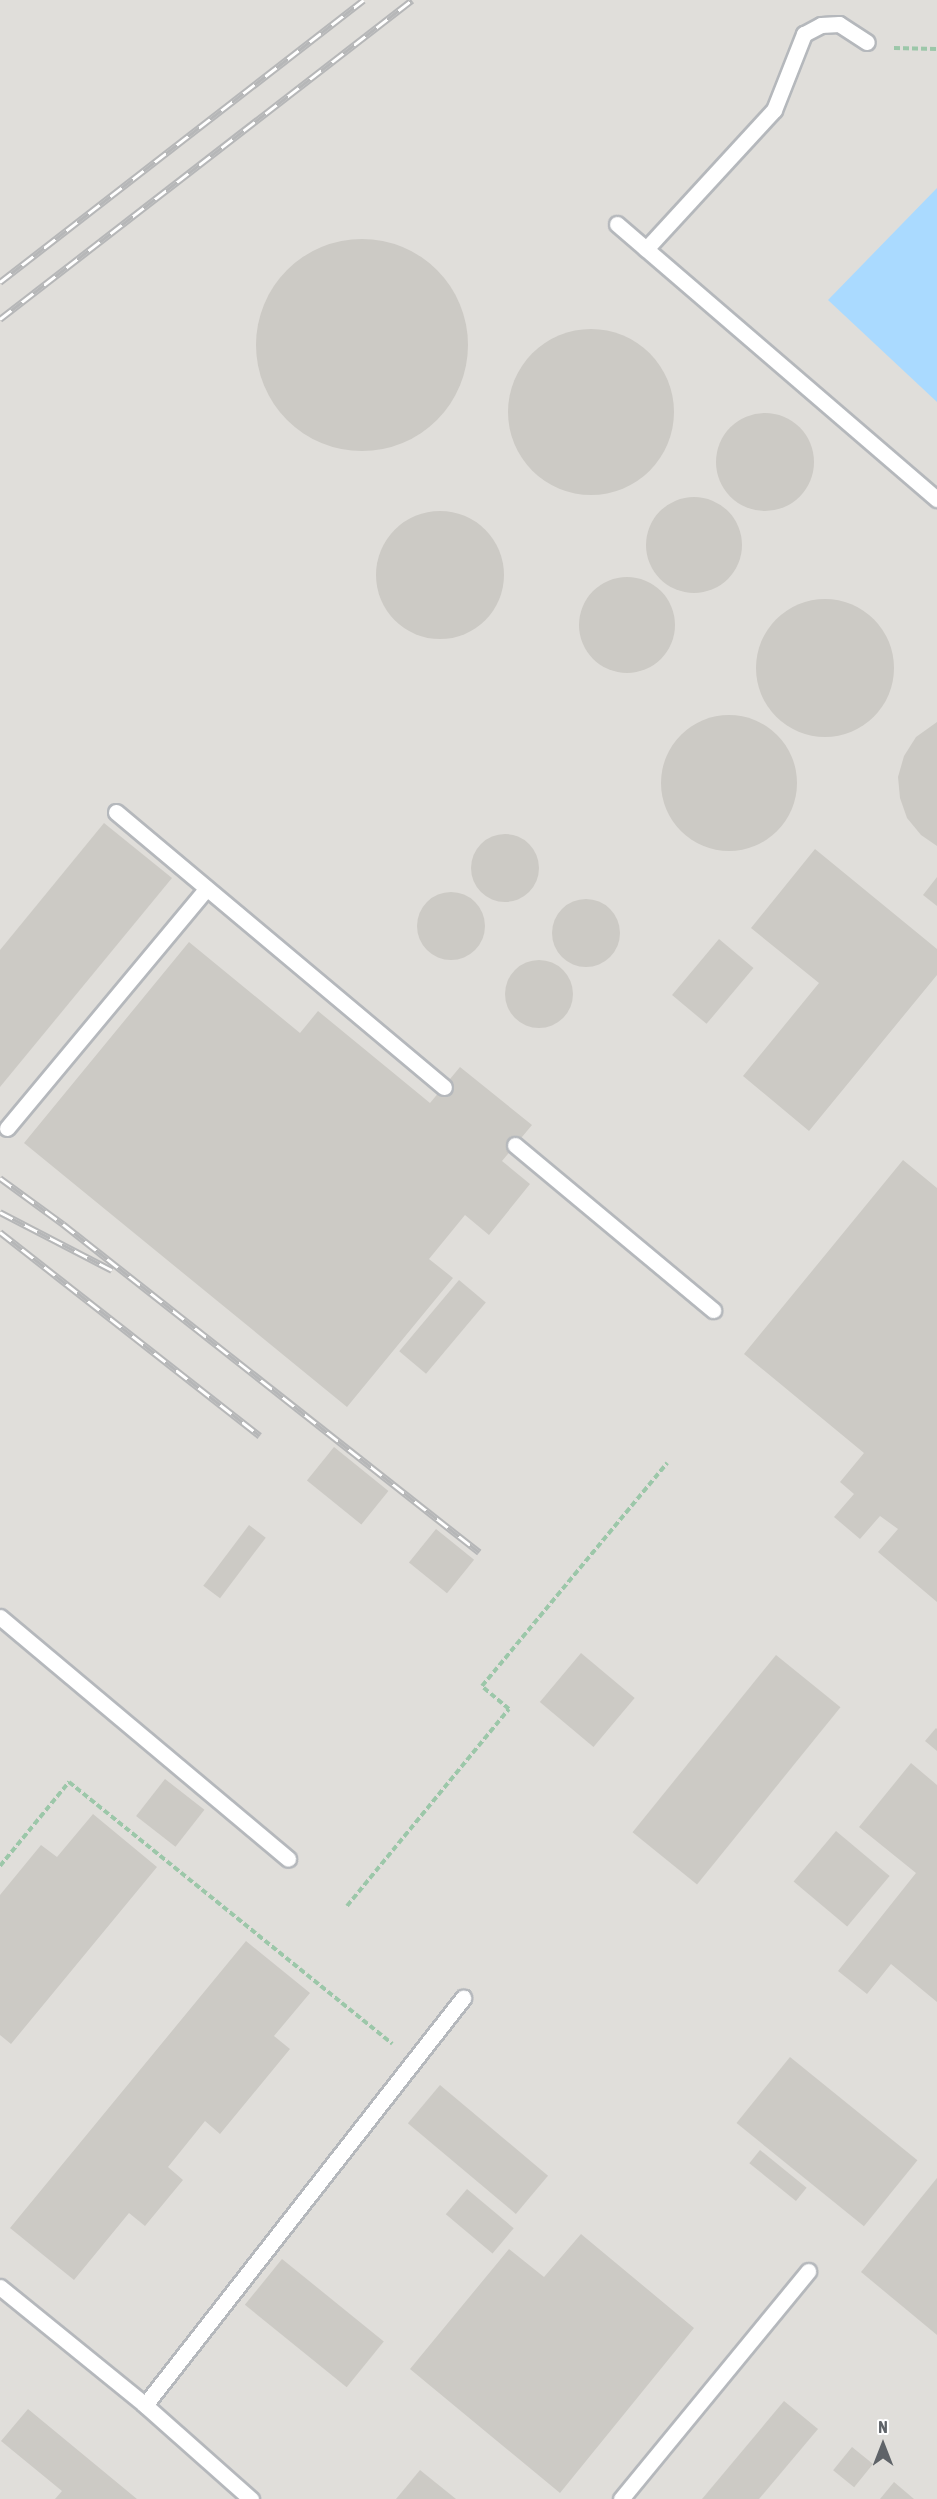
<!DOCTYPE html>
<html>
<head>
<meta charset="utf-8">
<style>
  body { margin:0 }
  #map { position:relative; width:937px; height:2499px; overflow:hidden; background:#f1efe8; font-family:"Asap Condensed",sans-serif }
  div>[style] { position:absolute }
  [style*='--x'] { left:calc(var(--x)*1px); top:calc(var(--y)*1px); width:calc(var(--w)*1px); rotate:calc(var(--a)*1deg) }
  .industrial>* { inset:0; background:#e0deda; transform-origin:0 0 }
  .water>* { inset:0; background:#aadaff }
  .building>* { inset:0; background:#cccac5; transform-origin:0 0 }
  .round { border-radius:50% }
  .path>* { height:4px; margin-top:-2px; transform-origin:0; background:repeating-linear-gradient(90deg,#9cc7a9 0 6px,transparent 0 9px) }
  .roads { filter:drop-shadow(2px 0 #b5b8bc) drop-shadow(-2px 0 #b5b8bc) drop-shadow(0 2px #b5b8bc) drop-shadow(0 -2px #b5b8bc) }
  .service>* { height:15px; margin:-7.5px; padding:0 7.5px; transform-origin:7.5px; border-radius:7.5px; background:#fff }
  .rail>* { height:7px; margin-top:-3.5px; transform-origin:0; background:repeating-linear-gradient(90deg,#fff 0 14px,#b6b7b8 0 28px); box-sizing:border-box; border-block:2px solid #b6b7b8 }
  span { translate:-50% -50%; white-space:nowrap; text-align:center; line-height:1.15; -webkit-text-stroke:6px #fff; paint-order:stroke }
  .north { position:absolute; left:853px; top:2415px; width:60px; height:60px; -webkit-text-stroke:4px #fff; paint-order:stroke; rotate:0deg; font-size:16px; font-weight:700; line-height:24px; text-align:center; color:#5f6368 }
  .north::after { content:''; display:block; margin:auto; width:21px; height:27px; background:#5f6368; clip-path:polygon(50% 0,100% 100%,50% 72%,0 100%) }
</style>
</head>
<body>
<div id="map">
  <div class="industrial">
    <i style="left:0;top:0;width:937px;height:2499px"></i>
  </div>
  <div class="water">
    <i style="clip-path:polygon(937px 188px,937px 402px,828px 300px)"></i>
  </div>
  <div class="building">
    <i class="round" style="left:256px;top:239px;width:212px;height:212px"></i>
    <i class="round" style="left:508px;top:329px;width:166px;height:166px"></i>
    <i class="round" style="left:716px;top:413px;width:98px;height:98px"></i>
    <i class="round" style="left:646px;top:497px;width:96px;height:96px"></i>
    <i class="round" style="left:376px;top:511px;width:128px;height:128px"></i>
    <i class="round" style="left:579px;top:577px;width:96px;height:96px"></i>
    <i class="round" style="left:756px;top:599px;width:138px;height:138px"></i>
    <i class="round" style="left:661px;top:715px;width:136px;height:136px"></i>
    <i style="clip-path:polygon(937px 722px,937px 846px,921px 835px,907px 818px,900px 798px,898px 777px,904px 756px,916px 737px)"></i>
    <i style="clip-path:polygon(104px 823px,172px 878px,0 1087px,0 950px)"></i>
    <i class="round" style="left:471px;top:834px;width:68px;height:68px"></i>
    <i style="clip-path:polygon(815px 849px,937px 949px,937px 975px,809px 1131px,743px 1076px,819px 983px,751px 928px)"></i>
    <i style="clip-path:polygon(937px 877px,937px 906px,923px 895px)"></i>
    <i class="round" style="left:417px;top:892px;width:68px;height:68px"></i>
    <i class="round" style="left:552px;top:899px;width:68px;height:68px"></i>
    <i style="left:719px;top:939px;width:45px;height:73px;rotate:40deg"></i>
    <i style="clip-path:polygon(189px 942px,300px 1033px,318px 1011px,430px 1103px,460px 1067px,532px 1125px,502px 1161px,530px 1184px,489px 1235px,465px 1215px,429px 1259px,453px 1278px,347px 1407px,24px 1143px)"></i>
    <i class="round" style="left:505px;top:960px;width:68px;height:68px"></i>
    <i style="clip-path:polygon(903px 1160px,937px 1188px,937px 1602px,878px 1552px,898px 1529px,880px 1516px,860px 1539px,834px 1517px,854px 1494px,840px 1482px,864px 1453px,744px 1354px)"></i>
    <i style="left:459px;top:1280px;width:35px;height:93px;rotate:40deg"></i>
    <i style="left:334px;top:1447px;width:70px;height:43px;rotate:39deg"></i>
    <i style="left:249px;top:1525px;width:21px;height:76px;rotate:37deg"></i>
    <i style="left:436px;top:1529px;width:49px;height:43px;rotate:39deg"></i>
    <i style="left:581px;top:1653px;width:70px;height:64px;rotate:40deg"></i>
    <i style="left:776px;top:1655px;width:83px;height:228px;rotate:39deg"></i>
    <i style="clip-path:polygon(936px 1728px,937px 1729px,937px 1751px,925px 1741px)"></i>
    <i style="clip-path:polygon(911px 1763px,937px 1785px,937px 2002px,891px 1964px,867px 1994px,838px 1971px,916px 1873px,859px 1827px)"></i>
    <i style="left:165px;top:1779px;width:50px;height:47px;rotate:38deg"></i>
    <i style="clip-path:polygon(93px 1814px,157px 1867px,11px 2044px,0 2035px,0 1895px,41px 1845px,57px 1857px)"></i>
    <i style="left:836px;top:1831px;width:70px;height:66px;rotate:40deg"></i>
    <i style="clip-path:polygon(246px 1941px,310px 1993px,274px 2036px,290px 2049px,220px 2134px,205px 2121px,168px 2167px,183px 2180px,145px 2226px,129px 2213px,74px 2280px,10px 2228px)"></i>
    <i style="left:790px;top:2057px;width:164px;height:85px;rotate:39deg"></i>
    <i style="left:440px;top:2085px;width:141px;height:50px;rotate:40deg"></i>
    <i style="left:760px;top:2150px;width:60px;height:17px;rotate:39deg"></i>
    <i style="clip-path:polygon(937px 2178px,937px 2335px,861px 2272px)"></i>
    <i style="left:467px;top:2189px;width:61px;height:33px;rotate:40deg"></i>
    <i style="clip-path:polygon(581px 2234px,694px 2328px,560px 2493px,410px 2369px,509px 2249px,544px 2277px)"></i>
    <i style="left:282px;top:2259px;width:131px;height:59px;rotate:39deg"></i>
    <i style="clip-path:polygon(784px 2401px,818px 2429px,759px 2499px,702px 2499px)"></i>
    <i style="clip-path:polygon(28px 2409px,137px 2499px,55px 2499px,62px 2491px,1px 2441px)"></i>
    <i style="left:852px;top:2447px;width:27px;height:30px;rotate:39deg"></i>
    <i style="clip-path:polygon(420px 2470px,456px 2499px,396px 2499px)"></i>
    <i style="clip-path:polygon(894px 2482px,914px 2499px,880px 2499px)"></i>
  </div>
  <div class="path">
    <i style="--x:894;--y:48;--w:43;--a:1.3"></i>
    <i style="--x:0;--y:1866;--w:109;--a:-50.6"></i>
    <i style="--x:69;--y:1782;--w:416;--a:39"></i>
    <i style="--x:347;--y:1906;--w:255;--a:-50.6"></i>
    <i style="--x:509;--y:1709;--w:35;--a:-140"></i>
    <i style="--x:482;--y:1686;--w:290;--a:-50.3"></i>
  </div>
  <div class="roads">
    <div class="service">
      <i style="--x:617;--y:224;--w:422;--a:40.7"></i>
      <i style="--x:646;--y:249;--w:189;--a:-47.4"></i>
      <i style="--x:774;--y:110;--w:82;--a:-68.5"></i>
      <i style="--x:804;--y:34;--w:19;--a:-28"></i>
      <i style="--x:821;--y:25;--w:18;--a:-3"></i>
      <i style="--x:839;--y:24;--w:33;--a:33"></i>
      <i style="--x:116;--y:812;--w:428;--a:40"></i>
      <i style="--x:7;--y:1128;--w:311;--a:-50.2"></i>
      <i style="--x:515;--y:1145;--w:258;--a:39.8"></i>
      <i style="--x:0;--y:1617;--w:376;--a:40"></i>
      <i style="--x:0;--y:2287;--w:187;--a:39.1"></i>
      <i style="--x:145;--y:2405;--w:142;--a:41.6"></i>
      <i style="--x:145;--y:2405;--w:517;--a:-52"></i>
      <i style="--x:621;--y:2499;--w:295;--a:-50.6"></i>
    </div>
  </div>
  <div class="rail">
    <i style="--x:0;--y:282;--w:460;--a:-37.8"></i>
    <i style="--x:0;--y:319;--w:521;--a:-37.75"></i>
    <i style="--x:0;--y:1178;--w:78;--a:36.1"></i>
    <i style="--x:63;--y:1224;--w:530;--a:38.25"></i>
    <i style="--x:0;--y:1212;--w:126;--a:27.4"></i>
    <i style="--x:0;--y:1232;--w:330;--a:38.1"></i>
  </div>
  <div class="north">N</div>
</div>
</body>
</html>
